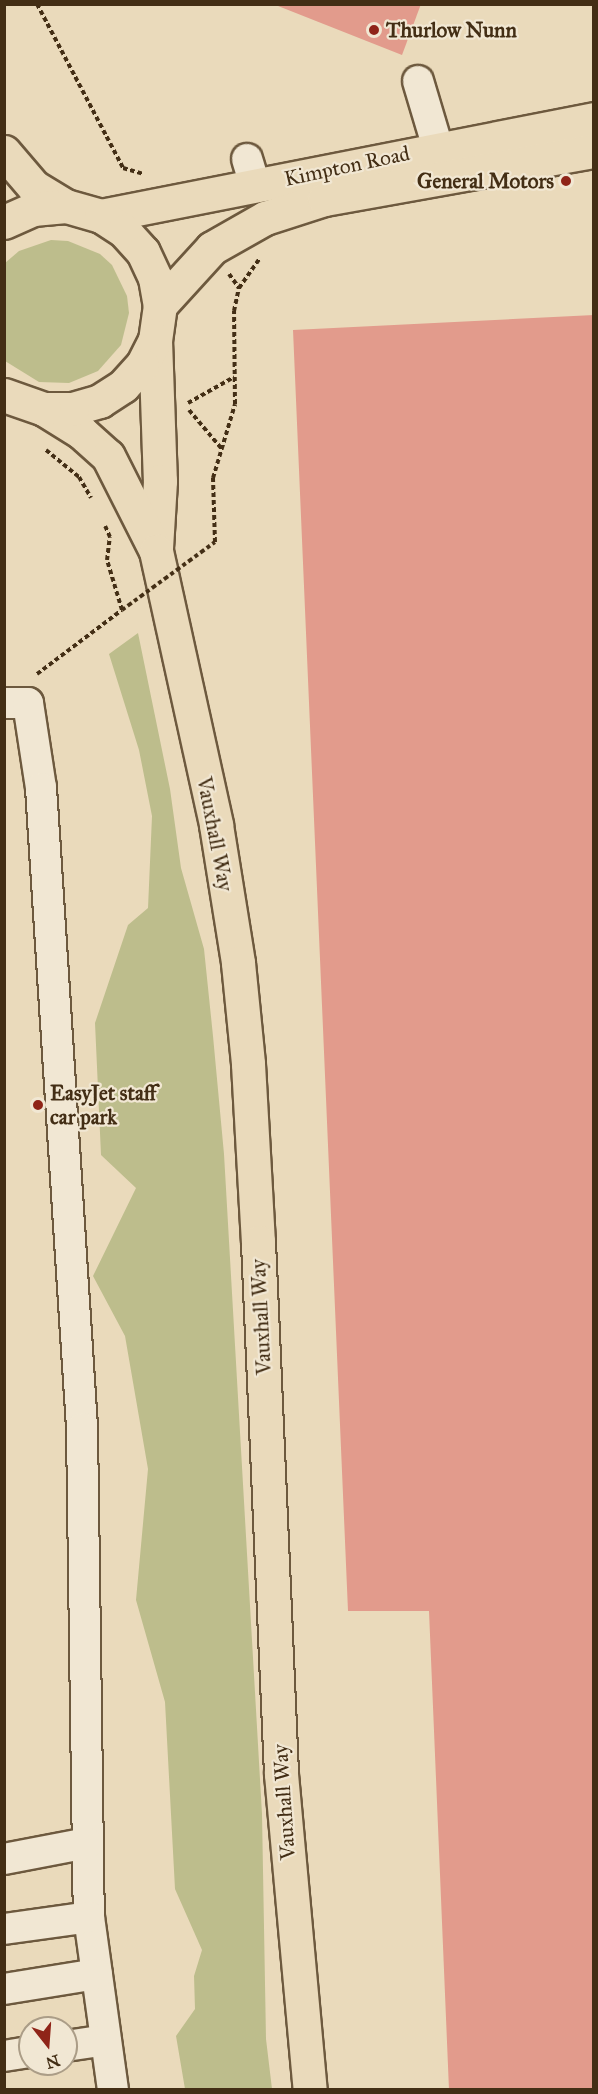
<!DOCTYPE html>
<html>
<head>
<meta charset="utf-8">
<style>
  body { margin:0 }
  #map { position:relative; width:598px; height:2094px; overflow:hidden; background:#eadabb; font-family:"IM FELL Great Primer",serif }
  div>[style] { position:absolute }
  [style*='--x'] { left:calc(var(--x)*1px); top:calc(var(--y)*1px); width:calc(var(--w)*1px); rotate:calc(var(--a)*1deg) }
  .green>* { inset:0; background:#bdbd8c }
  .building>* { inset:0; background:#e29b8c }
  .path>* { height:4px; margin-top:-2px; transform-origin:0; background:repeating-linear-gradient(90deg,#432e15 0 4.5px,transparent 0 7.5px) }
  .roads { filter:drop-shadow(2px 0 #6d593e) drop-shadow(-2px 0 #6d593e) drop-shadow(0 2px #6d593e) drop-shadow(0 -2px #6d593e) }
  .minor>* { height:30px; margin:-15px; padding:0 15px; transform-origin:15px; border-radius:15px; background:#f1e7d3 }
  .major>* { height:33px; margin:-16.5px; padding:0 16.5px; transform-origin:16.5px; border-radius:16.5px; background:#eadabb }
  .highway>* { height:33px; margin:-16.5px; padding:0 16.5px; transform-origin:16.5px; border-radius:16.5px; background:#eadabb }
  .path-bridge>* { height:4px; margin-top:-2px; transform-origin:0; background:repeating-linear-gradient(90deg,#432e15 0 4.5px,transparent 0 7.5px) }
  .dots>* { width:16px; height:16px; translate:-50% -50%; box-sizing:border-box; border:3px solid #f1e7d3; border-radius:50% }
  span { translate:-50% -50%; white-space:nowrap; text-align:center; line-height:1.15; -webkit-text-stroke:4.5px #f1e7d3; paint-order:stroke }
  .poi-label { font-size:21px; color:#432e15; font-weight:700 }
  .left { translate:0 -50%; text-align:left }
  .right { translate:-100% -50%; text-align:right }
  .street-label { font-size:21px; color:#432e15 }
  .frame { position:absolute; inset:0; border:6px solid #432e15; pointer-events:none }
  .north { position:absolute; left:18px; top:2016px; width:60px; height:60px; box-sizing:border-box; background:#f1e7d3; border:2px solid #ab9d87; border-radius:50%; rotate:163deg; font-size:16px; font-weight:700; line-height:24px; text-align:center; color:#432e15 }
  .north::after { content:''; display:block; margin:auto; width:21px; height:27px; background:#8f2418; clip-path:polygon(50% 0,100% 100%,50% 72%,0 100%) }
</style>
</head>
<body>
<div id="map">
  <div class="green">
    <i style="clip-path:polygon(51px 240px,68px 241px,100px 254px,112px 265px,127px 296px,129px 313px,121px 345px,98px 371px,69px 383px,39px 382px,5px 361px,5px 263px,19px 251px)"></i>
    <i style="clip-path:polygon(138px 633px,170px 789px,181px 868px,204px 949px,213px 1036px,224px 1154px,262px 1814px,266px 2039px,272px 2089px,185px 2089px,176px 2036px,195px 2009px,194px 1976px,202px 1950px,175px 1889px,165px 1702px,136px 1600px,148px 1469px,125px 1336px,93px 1276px,136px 1188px,101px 1155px,95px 1023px,128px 925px,148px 908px,152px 816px,139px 750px,109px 654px)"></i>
  </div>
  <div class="building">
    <i style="clip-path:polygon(273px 4px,421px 4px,402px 55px)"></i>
    <i style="clip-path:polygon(594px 315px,594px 2090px,449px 2090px,429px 1611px,348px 1611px,293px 330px)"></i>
  </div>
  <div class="path">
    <i style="--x:37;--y:4;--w:185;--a:62.3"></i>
    <i style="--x:123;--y:168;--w:22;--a:16"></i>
    <i style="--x:229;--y:274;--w:17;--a:54"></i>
    <i style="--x:188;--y:403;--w:53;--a:-29.5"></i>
    <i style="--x:189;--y:410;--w:51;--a:49.8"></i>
    <i style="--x:46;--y:450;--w:43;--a:39.3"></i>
    <i style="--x:79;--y:477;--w:24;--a:60"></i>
    <i style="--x:215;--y:542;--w:64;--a:-91.8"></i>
    <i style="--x:213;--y:478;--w:77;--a:-73.4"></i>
    <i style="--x:235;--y:404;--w:93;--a:-90.6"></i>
    <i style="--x:234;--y:311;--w:24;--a:-78"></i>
    <i style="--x:239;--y:288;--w:35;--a:-55"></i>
    <i style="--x:37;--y:674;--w:106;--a:-37"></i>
    <i style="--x:122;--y:610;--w:52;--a:-106.7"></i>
    <i style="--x:107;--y:560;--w:23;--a:-83"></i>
    <i style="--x:110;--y:537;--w:12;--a:-114"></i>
  </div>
  <div class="roads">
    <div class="minor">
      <i style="--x:418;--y:81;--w:70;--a:73.4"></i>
      <i style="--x:247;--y:159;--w:28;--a:73"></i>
      <i style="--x:4;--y:703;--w:24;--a:0"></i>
      <i style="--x:28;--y:703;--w:86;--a:81.3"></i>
      <i style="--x:41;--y:788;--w:641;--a:86.33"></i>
      <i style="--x:82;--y:1428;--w:489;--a:89.2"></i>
      <i style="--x:89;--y:1917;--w:175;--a:82.1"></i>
      <i style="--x:4;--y:1859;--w:85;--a:-10.9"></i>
      <i style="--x:4;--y:1929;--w:86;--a:-8"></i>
      <i style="--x:4;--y:1989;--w:94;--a:-9.2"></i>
      <i style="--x:66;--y:2046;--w:40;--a:-8.5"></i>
      <i style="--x:4;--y:2056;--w:26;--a:-9"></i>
    </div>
    <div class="major">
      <i style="--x:155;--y:340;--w:141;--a:88"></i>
      <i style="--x:160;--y:481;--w:67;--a:93.4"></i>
      <i style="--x:44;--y:409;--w:44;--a:31.9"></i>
      <i style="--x:81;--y:432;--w:36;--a:42"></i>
      <i style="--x:108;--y:456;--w:106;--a:63.2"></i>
      <i style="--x:156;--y:551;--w:280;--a:77.6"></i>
      <i style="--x:216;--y:825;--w:140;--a:80.9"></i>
      <i style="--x:238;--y:963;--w:101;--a:84.3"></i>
      <i style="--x:248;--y:1064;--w:178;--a:86.8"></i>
      <i style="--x:258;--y:1242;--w:532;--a:87.52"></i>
      <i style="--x:281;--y:1774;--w:317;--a:84.8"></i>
    </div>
    <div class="highway">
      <i style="--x:4;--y:152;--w:46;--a:49.4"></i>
      <i style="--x:34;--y:187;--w:37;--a:31"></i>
      <i style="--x:101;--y:216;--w:502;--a:-11.13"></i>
      <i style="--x:4;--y:222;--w:32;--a:-24"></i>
      <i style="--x:33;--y:209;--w:33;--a:-5"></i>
      <i style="--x:66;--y:206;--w:36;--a:16"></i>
      <i style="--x:101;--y:216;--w:27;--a:33"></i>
      <i style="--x:124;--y:231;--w:28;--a:48"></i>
      <i style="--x:143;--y:252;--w:29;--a:65"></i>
      <i style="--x:155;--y:278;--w:27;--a:80"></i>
      <i style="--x:160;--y:305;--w:35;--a:98"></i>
      <i style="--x:155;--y:340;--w:28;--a:117"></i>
      <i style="--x:142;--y:365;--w:28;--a:132"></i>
      <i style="--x:123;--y:386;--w:27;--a:147"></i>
      <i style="--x:100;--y:401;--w:29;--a:164"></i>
      <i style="--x:72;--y:409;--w:28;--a:180"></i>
      <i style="--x:44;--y:409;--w:42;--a:-160.7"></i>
      <i style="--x:160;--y:305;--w:77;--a:-47.6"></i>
      <i style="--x:212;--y:248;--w:61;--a:-29.5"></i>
      <i style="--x:265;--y:218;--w:62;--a:-17.9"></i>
      <i style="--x:324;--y:199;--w:274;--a:-10.1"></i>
    </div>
  </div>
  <div class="path-bridge">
    <i style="--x:122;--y:610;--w:115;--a:-36.2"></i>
  </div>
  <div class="dots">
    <i style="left:374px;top:30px;background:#8f2418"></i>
    <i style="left:566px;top:181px;background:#8f2418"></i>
    <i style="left:38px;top:1105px;background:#8f2418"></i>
  </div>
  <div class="poi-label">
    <span class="left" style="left:386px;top:30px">Thurlow Nunn</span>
    <span class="right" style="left:554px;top:181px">General Motors</span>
    <span class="left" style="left:50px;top:1105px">EasyJet staff<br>car park</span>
  </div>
  <div class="street-label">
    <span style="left:347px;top:166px;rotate:-12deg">Kimpton Road</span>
    <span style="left:215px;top:834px;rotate:79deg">Vauxhall Way</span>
    <span style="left:261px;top:1317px;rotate:-93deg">Vauxhall Way</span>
    <span style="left:284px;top:1802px;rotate:-94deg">Vauxhall Way</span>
  </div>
  <div class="frame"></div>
  <div class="north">N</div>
</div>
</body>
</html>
